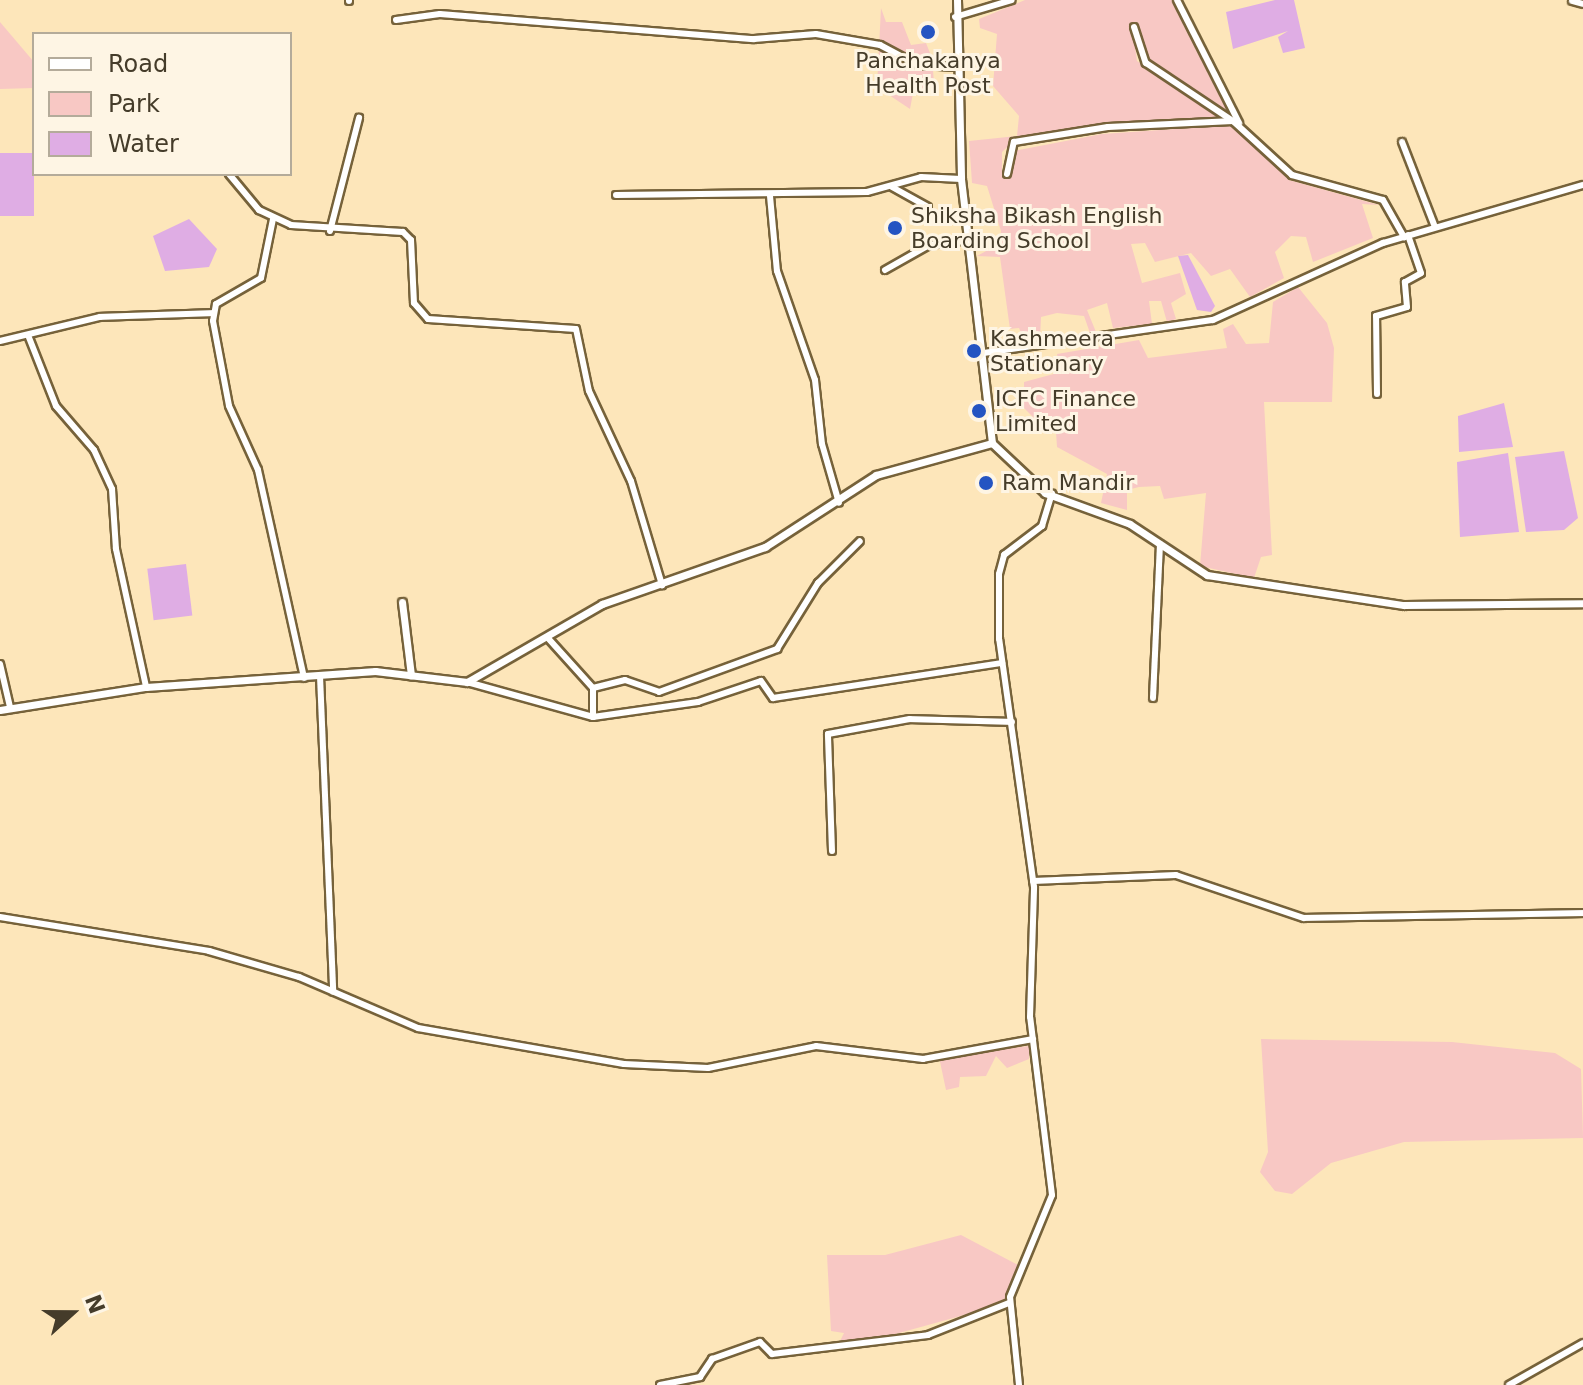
<!DOCTYPE html>
<html>
<head>
<meta charset="utf-8">
<style>
  body { margin:0 }
  #map { position:relative; width:1583px; height:1385px; overflow:hidden; background:#fde6ba; font-family:"DejaVu Sans",sans-serif }
  div>[style] { position:absolute }
  [style*='--x'] { left:calc(var(--x)*1px); top:calc(var(--y)*1px); width:calc(var(--w)*1px); rotate:calc(var(--a)*1deg) }
  .green>* { inset:0; background:#f8c8c4 }
  .water>* { inset:0; background:#dfade4; transform-origin:0 0 }
  .roads { filter:drop-shadow(2px 0 #76623a) drop-shadow(-2px 0 #76623a) drop-shadow(0 2px #76623a) drop-shadow(0 -2px #76623a) }
  .minor>* { height:6px; margin:-3px; padding:0 3px; transform-origin:3px; border-radius:3px; background:#fff }
  .tertiary>* { height:7px; margin:-3.5px; padding:0 3.5px; transform-origin:3.5px; border-radius:3.5px; background:#fff }
  .dots>* { width:22px; height:22px; translate:-50% -50%; box-sizing:border-box; border:4px solid #fef5e4; border-radius:50% }
  span { translate:-50% -50%; white-space:nowrap; text-align:center; line-height:1.15; -webkit-text-stroke:6px #fef5e4; paint-order:stroke }
  .poi-label { font-size:22px; color:#453c2a }
  .left { translate:0 -50%; text-align:left }
  .legend { position:absolute; left:32px; top:32px; width:260px; height:144px; box-sizing:border-box; background:#fef5e4; border:2px solid #b4ab9a; margin:0; padding:10px 14px; list-style:none; font-size:24px; color:#453c2a }
  .legend li { display:flex; align-items:center; gap:16px; height:40px }
  .legend b { width:40px; border:2px solid #b4ab9a }
  .north { position:absolute; left:32px; top:1273px; width:80px; height:80px; -webkit-text-stroke:6px #fef5e4; paint-order:stroke; rotate:69deg; font-size:22px; font-weight:700; line-height:32px; text-align:center; color:#453c2a }
  .north::after { content:''; display:block; margin:auto; width:28px; height:36px; background:#453c2a; clip-path:polygon(50% 0,100% 100%,50% 72%,0 100%) }
</style>
</head>
<body>
<div id="map">
  <div class="green">
    <i style="clip-path:polygon(1025px 0,1174px 0,1235px 118px,1147px 59px,1132px 23px,1137px 61px,1227px 119px,1108px 124px,1016px 139px,1002px 152px,1002px 176px,1010px 178px,1014px 151px,1102px 134px,1233px 125px,1289px 180px,1379px 205px,1362px 204px,1373px 238px,1313px 262px,1306px 237px,1291px 236px,1275px 252px,1284px 278px,1250px 297px,1230px 269px,1211px 276px,1191px 253px,1155px 262px,1145px 243px,1131px 244px,1142px 283px,1180px 273px,1186px 294px,1171px 303px,1176px 319px,1167px 322px,1161px 301px,1149px 301px,1152px 324px,1113px 328px,1107px 303px,1087px 310px,1096px 332px,1090px 333px,1084px 316px,1057px 313px,1041px 317px,1040px 340px,1027px 346px,1019px 328px,1010px 329px,1000px 257px,977px 256px,999px 244px,1001px 231px,987px 186px,972px 183px,969px 141px,1017px 136px,1019px 116px,993px 86px,997px 34px,980px 28px,979px 19px)"></i>
    <i style="clip-path:polygon(881px 8px,886px 22px,902px 22px,911px 45px,926px 43px,932px 58px,934px 83px,913px 93px,910px 109px,877px 87px)"></i>
    <i style="clip-path:polygon(0 22px,34px 62px,34px 88px,0 89px)"></i>
    <i style="clip-path:polygon(1298px 287px,1327px 323px,1334px 348px,1332px 402px,1264px 402px,1272px 555px,1261px 557px,1254px 578px,1200px 566px,1206px 493px,1164px 499px,1160px 486px,1139px 487px,1127px 490px,1127px 510px,1101px 503px,1107px 474px,1057px 447px,1055px 417px,1034px 418px,1024px 408px,1024px 382px,1061px 372px,1057px 354px,1139px 340px,1148px 358px,1227px 348px,1223px 329px,1233px 324px,1246px 344px,1269px 343px,1273px 302px)"></i>
    <i style="clip-path:polygon(1261px 1039px,1452px 1042px,1555px 1053px,1581px 1069px,1583px 1138px,1404px 1142px,1331px 1163px,1292px 1194px,1275px 1191px,1260px 1172px,1268px 1152px)"></i>
    <i style="clip-path:polygon(1029px 1046px,1029px 1059px,1007px 1068px,996px 1056px,986px 1076px,960px 1077px,959px 1087px,946px 1090px,939px 1057px)"></i>
    <i style="clip-path:polygon(961px 1235px,1018px 1265px,1004px 1304px,881px 1338px,840px 1341px,844px 1333px,831px 1331px,827px 1255px,885px 1255px)"></i>
  </div>
  <div class="water">
    <i style="clip-path:polygon(1275px 0,1294px 0,1305px 48px,1283px 53px,1278px 37px,1288px 31px,1233px 49px,1226px 12px)"></i>
    <i style="left:0;top:153px;width:34px;height:63px"></i>
    <i style="clip-path:polygon(189px 219px,217px 249px,209px 267px,165px 271px,153px 236px)"></i>
    <i style="clip-path:polygon(1188px 255px,1215px 306px,1211px 312px,1197px 310px,1178px 256px)"></i>
    <i style="clip-path:polygon(1504px 403px,1513px 447px,1459px 452px,1458px 416px)"></i>
    <i style="clip-path:polygon(1564px 451px,1578px 518px,1564px 530px,1526px 532px,1515px 457px)"></i>
    <i style="clip-path:polygon(1508px 453px,1519px 532px,1460px 537px,1457px 462px)"></i>
    <i style="left:186px;top:564px;width:52px;height:39px;rotate:83deg"></i>
  </div>
  <div class="roads">
    <div class="minor">
      <i style="--x:1177;--y:0;--w:138;--a:63.2"></i>
      <i style="--x:349;--y:1;--w:1;--a:-90"></i>
      <i style="--x:1572;--y:1;--w:11;--a:15"></i>
      <i style="--x:955;--y:17;--w:59;--a:-16.6"></i>
      <i style="--x:396;--y:20;--w:44;--a:-7.8"></i>
      <i style="--x:440;--y:14;--w:315;--a:4.6"></i>
      <i style="--x:754;--y:39;--w:62;--a:-4.6"></i>
      <i style="--x:816;--y:34;--w:65;--a:9.8"></i>
      <i style="--x:880;--y:45;--w:43;--a:27.8"></i>
      <i style="--x:918;--y:65;--w:40;--a:2.9"></i>
      <i style="--x:1134;--y:27;--w:38;--a:72"></i>
      <i style="--x:1146;--y:63;--w:105;--a:33.7"></i>
      <i style="--x:1402;--y:142;--w:91;--a:68.8"></i>
      <i style="--x:229;--y:174;--w:47;--a:50.2"></i>
      <i style="--x:259;--y:210;--w:35;--a:25"></i>
      <i style="--x:291;--y:225;--w:112;--a:3.6"></i>
      <i style="--x:403;--y:232;--w:11;--a:45"></i>
      <i style="--x:411;--y:240;--w:63;--a:87.3"></i>
      <i style="--x:414;--y:303;--w:21;--a:49"></i>
      <i style="--x:428;--y:319;--w:148;--a:3.9"></i>
      <i style="--x:576;--y:329;--w:63;--a:78.2"></i>
      <i style="--x:589;--y:391;--w:99;--a:65"></i>
      <i style="--x:631;--y:481;--w:109;--a:73.4"></i>
      <i style="--x:1007;--y:174;--w:33;--a:-78"></i>
      <i style="--x:1014;--y:142;--w:95;--a:-9.1"></i>
      <i style="--x:1108;--y:127;--w:125;--a:-2.7"></i>
      <i style="--x:1233;--y:121;--w:80;--a:42.5"></i>
      <i style="--x:1292;--y:175;--w:94;--a:15.4"></i>
      <i style="--x:1383;--y:200;--w:43;--a:60.4"></i>
      <i style="--x:892;--y:187;--w:41;--a:29.1"></i>
      <i style="--x:616;--y:195;--w:251;--a:-0.7"></i>
      <i style="--x:867;--y:192;--w:56;--a:-15.5"></i>
      <i style="--x:921;--y:177;--w:40;--a:2.9"></i>
      <i style="--x:770;--y:196;--w:75;--a:84.7"></i>
      <i style="--x:777;--y:271;--w:115;--a:70.8"></i>
      <i style="--x:815;--y:380;--w:64;--a:83.8"></i>
      <i style="--x:822;--y:444;--w:61;--a:73.9"></i>
      <i style="--x:273;--y:219;--w:60;--a:101.5"></i>
      <i style="--x:261;--y:278;--w:52;--a:150"></i>
      <i style="--x:216;--y:304;--w:17;--a:100"></i>
      <i style="--x:213;--y:321;--w:86;--a:79.3"></i>
      <i style="--x:229;--y:406;--w:70;--a:65.6"></i>
      <i style="--x:258;--y:470;--w:213;--a:77.5"></i>
      <i style="--x:330;--y:231;--w:117;--a:-75.6"></i>
      <i style="--x:885;--y:270;--w:51;--a:-29.6"></i>
      <i style="--x:929;--y:245;--w:38;--a:-7"></i>
      <i style="--x:28;--y:335;--w:76;--a:68.5"></i>
      <i style="--x:56;--y:406;--w:58;--a:49.2"></i>
      <i style="--x:94;--y:450;--w:43;--a:65.2"></i>
      <i style="--x:112;--y:489;--w:60;--a:86.2"></i>
      <i style="--x:116;--y:549;--w:141;--a:77.7"></i>
      <i style="--x:0;--y:341;--w:103;--a:-13.5"></i>
      <i style="--x:100;--y:317;--w:113;--a:-2"></i>
      <i style="--x:983;--y:353;--w:232;--a:-8.2"></i>
      <i style="--x:1213;--y:320;--w:187;--a:-24.4"></i>
      <i style="--x:1383;--y:243;--w:208;--a:-16.2"></i>
      <i style="--x:1377;--y:394;--w:78;--a:-90.7"></i>
      <i style="--x:1376;--y:316;--w:32;--a:-16"></i>
      <i style="--x:1407;--y:307;--w:25;--a:-95"></i>
      <i style="--x:1405;--y:282;--w:18;--a:-29"></i>
      <i style="--x:1421;--y:273;--w:40;--a:-108.9"></i>
      <i style="--x:547;--y:637;--w:69;--a:48"></i>
      <i style="--x:593;--y:688;--w:29;--a:90"></i>
      <i style="--x:0;--y:664;--w:44;--a:76.9"></i>
      <i style="--x:320;--y:676;--w:316;--a:87.6"></i>
      <i style="--x:467;--y:682;--w:131;--a:15.5"></i>
      <i style="--x:593;--y:717;--w:106;--a:-8.1"></i>
      <i style="--x:698;--y:702;--w:66;--a:-18.4"></i>
      <i style="--x:761;--y:681;--w:21;--a:55"></i>
      <i style="--x:773;--y:698;--w:232;--a:-8.7"></i>
      <i style="--x:593;--y:688;--w:33;--a:-14"></i>
      <i style="--x:625;--y:680;--w:36;--a:19"></i>
      <i style="--x:659;--y:692;--w:126;--a:-20"></i>
      <i style="--x:777;--y:649;--w:78;--a:-58.2"></i>
      <i style="--x:818;--y:583;--w:59;--a:-45"></i>
      <i style="--x:1153;--y:698;--w:154;--a:-87.4"></i>
      <i style="--x:832;--y:851;--w:117;--a:-92"></i>
      <i style="--x:828;--y:734;--w:83;--a:-10.4"></i>
      <i style="--x:910;--y:719;--w:102;--a:1.7"></i>
      <i style="--x:1033;--y:881;--w:143;--a:-2.4"></i>
      <i style="--x:1176;--y:875;--w:135;--a:18.6"></i>
      <i style="--x:1304;--y:918;--w:279;--a:-1"></i>
      <i style="--x:0;--y:917;--w:212;--a:9.2"></i>
      <i style="--x:209;--y:951;--w:94;--a:16.1"></i>
      <i style="--x:299;--y:977;--w:129;--a:23.2"></i>
      <i style="--x:418;--y:1028;--w:209;--a:9.9"></i>
      <i style="--x:624;--y:1064;--w:84;--a:2.7"></i>
      <i style="--x:708;--y:1068;--w:110;--a:-11.5"></i>
      <i style="--x:816;--y:1046;--w:108;--a:6.9"></i>
      <i style="--x:923;--y:1059;--w:112;--a:-10.3"></i>
      <i style="--x:660;--y:1385;--w:41;--a:-11.3"></i>
      <i style="--x:700;--y:1377;--w:22;--a:-56"></i>
      <i style="--x:712;--y:1359;--w:51;--a:-19.5"></i>
      <i style="--x:760;--y:1342;--w:17;--a:45"></i>
      <i style="--x:772;--y:1354;--w:157;--a:-6.9"></i>
      <i style="--x:928;--y:1335;--w:87;--a:-21.6"></i>
      <i style="--x:1019;--y:1385;--w:88;--a:-95.8"></i>
      <i style="--x:1010;--y:1297;--w:110;--a:-67.6"></i>
      <i style="--x:1052;--y:1195;--w:179;--a:-97"></i>
      <i style="--x:1030;--y:1017;--w:130;--a:-88.2"></i>
      <i style="--x:1034;--y:887;--w:250;--a:-98"></i>
      <i style="--x:999;--y:639;--w:65;--a:-90"></i>
      <i style="--x:999;--y:574;--w:20;--a:-75"></i>
      <i style="--x:1004;--y:555;--w:48;--a:-37.3"></i>
      <i style="--x:1042;--y:526;--w:34;--a:-73"></i>
      <i style="--x:1509;--y:1385;--w:85;--a:-29.6"></i>
    </div>
    <div class="tertiary">
      <i style="--x:957;--y:0;--w:179;--a:88.7"></i>
      <i style="--x:961;--y:179;--w:266;--a:83.3"></i>
      <i style="--x:992;--y:443;--w:73;--a:43.3"></i>
      <i style="--x:1045;--y:493;--w:90;--a:20"></i>
      <i style="--x:1130;--y:524;--w:92;--a:33.5"></i>
      <i style="--x:1207;--y:575;--w:199;--a:8.7"></i>
      <i style="--x:1404;--y:605;--w:179;--a:-0.6"></i>
      <i style="--x:402;--y:602;--w:74;--a:83"></i>
      <i style="--x:0;--y:710;--w:148;--a:-9"></i>
      <i style="--x:146;--y:687;--w:230;--a:-4"></i>
      <i style="--x:375;--y:671;--w:93;--a:6.8"></i>
      <i style="--x:467;--y:682;--w:156;--a:-30"></i>
      <i style="--x:602;--y:604;--w:173;--a:-19.3"></i>
      <i style="--x:765;--y:547;--w:132;--a:-33"></i>
      <i style="--x:876;--y:475;--w:120;--a:-15.4"></i>
    </div>
  </div>
  <div class="dots">
    <i style="left:928px;top:32px;background:#2454c2"></i>
    <i style="left:895px;top:228px;background:#2454c2"></i>
    <i style="left:974px;top:351px;background:#2454c2"></i>
    <i style="left:979px;top:411px;background:#2454c2"></i>
    <i style="left:986px;top:483px;background:#2454c2"></i>
  </div>
  <div class="poi-label">
    <span style="left:928px;top:73px">Panchakanya<br>Health Post</span>
    <span class="left" style="left:911px;top:228px">Shiksha Bikash English<br>Boarding School</span>
    <span class="left" style="left:990px;top:351px">Kashmeera<br>Stationary</span>
    <span class="left" style="left:995px;top:411px">ICFC Finance<br>Limited</span>
    <span class="left" style="left:1002px;top:483px">Ram Mandir</span>
  </div>
  <ul class="legend">
  <li><b style="height:10px;background:#fff"></b>Road</li>
  <li><b style="height:22px;background:#f8c8c4"></b>Park</li>
  <li><b style="height:22px;background:#dfade4"></b>Water</li>
  </ul>
  <div class="north">N</div>
</div>
</body>
</html>
